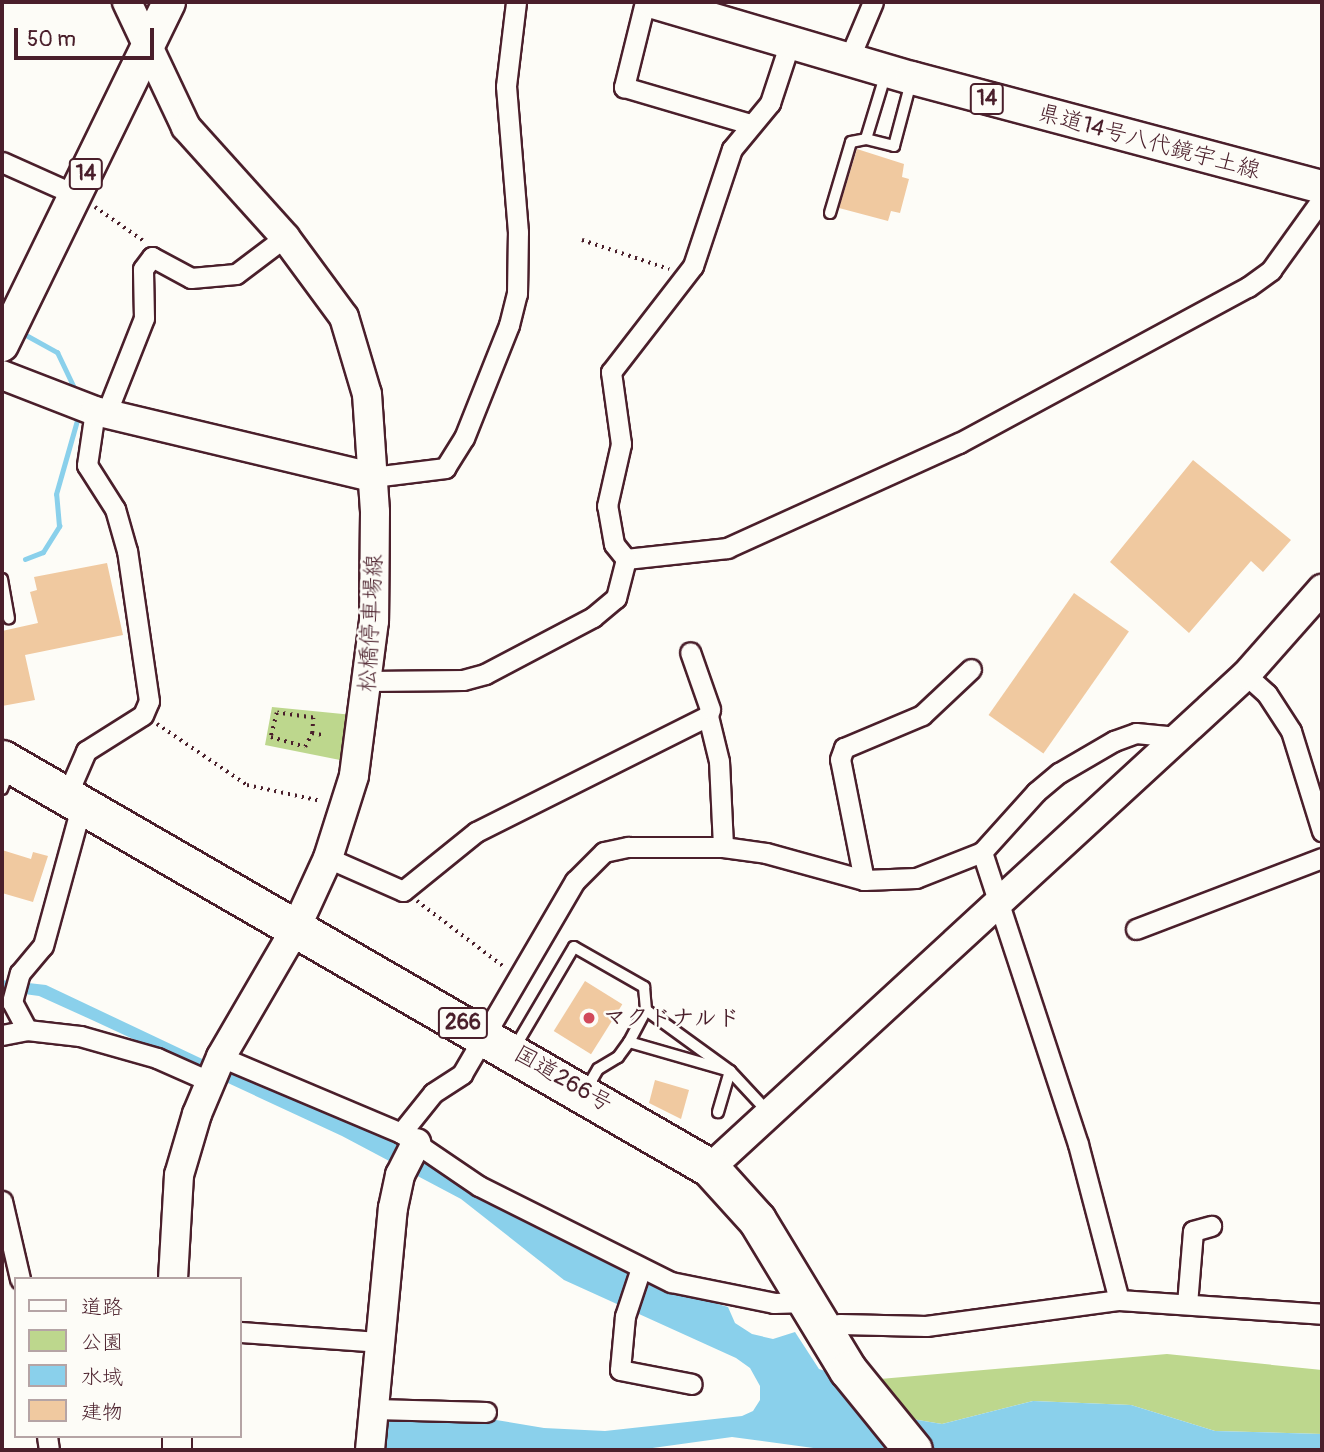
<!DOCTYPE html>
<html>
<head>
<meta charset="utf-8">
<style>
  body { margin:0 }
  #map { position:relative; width:1324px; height:1452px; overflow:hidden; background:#fdfcf7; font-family:Pangolin,"Klee One",sans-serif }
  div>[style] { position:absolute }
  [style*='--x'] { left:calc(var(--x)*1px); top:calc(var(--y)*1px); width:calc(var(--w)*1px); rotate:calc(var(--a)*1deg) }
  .green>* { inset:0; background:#bdd78d }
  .water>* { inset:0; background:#8ad0eb }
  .stream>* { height:5px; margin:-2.5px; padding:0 2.5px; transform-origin:2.5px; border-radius:2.5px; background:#8ad0eb }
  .building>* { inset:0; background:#f0c9a0; transform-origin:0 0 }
  .path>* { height:3.5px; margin-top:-1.75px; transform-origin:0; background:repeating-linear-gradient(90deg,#4a1f2b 0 2px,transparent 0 7px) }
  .roads { filter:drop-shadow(2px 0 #4a1f2b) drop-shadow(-2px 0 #4a1f2b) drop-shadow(0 2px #4a1f2b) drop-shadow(0 -2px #4a1f2b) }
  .lane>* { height:10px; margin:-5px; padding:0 5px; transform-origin:5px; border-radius:5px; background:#fdfcf7 }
  .street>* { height:19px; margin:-9.5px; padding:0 9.5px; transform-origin:9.5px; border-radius:9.5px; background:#fdfcf7 }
  .secondary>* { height:28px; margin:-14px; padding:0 14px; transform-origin:14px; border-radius:14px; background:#fdfcf7 }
  .primary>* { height:32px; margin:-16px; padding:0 16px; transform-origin:16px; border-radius:16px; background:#fdfcf7 }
  .highway>* { height:37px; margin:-18.5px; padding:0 18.5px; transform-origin:18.5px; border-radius:18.5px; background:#fdfcf7 }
  .dots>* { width:19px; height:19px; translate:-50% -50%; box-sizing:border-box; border:4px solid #fdfcf7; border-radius:50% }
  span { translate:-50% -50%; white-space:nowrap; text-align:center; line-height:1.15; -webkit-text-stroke:5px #fdfcf7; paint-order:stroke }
  .shield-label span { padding:2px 5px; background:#fdfcf7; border:2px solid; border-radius:5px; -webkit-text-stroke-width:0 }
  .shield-label { font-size:21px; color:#4a1f2b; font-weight:700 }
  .street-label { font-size:23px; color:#4a1f2b }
  .poi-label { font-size:23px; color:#4a1f2b; font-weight:700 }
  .left { translate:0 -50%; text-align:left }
  .frame { position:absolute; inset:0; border:4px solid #4a1f2b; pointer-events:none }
  .legend { position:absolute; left:14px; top:1277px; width:228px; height:161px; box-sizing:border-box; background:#fdfcf7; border:2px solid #b5a4a5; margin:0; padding:9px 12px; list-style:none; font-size:21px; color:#4a1f2b }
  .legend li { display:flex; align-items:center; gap:14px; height:35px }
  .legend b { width:35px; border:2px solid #b5a4a5 }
  .scale { position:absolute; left:14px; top:28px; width:140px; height:32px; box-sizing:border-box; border:4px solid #4a1f2b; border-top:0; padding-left:9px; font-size:21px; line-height:24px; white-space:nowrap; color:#4a1f2b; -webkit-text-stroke:5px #fdfcf7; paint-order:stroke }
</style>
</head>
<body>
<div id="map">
  <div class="green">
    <i style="clip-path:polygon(272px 707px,353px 715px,345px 761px,265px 745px)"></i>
    <i style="clip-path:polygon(1167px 1354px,1322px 1370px,1322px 1434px,1215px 1431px,1131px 1405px,1033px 1401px,942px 1424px,888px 1415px,857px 1381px)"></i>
  </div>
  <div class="water">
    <i style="clip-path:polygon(2px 980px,46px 985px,234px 1074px,405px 1145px,515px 1217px,674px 1291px,728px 1307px,735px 1323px,752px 1334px,773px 1339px,795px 1332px,819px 1369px,857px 1381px,888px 1415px,942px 1424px,1033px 1401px,1131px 1405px,1215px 1431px,1322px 1434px,1322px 1450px,828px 1450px,732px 1437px,638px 1450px,379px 1450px,385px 1424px,395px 1416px,472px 1416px,544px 1428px,605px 1431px,742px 1416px,753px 1411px,760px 1400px,760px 1386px,750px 1368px,736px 1358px,564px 1280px,461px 1199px,342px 1136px,92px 1020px,39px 996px,2px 991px)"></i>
  </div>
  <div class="stream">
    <i style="--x:24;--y:334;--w:38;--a:29"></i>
    <i style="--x:57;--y:352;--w:49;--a:64.5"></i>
    <i style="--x:25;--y:559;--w:19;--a:-21"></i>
    <i style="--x:43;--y:552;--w:31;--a:-58"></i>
    <i style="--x:59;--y:526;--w:32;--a:-95"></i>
    <i style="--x:56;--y:494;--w:84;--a:-74.1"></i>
  </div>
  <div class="building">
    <i style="clip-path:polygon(857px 149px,904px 164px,902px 177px,909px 179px,900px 213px,891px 211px,888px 221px,839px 208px)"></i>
    <i style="clip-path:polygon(1193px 460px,1291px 540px,1263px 572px,1251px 561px,1189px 633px,1110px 562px)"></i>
    <i style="clip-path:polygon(107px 563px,123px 635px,25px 655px,35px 700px,2px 706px,2px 631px,38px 623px,30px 592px,37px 590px,34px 577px)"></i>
    <i style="left:1074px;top:593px;width:67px;height:149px;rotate:35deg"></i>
    <i style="clip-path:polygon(2px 850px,31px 859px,33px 852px,48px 856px,33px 902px,2px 893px)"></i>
    <i style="left:585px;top:981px;width:44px;height:59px;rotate:32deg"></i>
    <i style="clip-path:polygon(655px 1080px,689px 1090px,681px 1119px,649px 1103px)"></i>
  </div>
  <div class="path">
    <i style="--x:95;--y:207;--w:61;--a:35"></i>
    <i style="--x:582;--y:240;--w:92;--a:18.4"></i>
    <i style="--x:157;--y:724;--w:109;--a:34.1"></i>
    <i style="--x:247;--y:785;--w:76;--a:12.2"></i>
    <i style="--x:312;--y:733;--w:15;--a:-86"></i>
    <i style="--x:313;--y:718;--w:36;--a:-172"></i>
    <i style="--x:277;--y:713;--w:25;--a:104"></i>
    <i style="--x:271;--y:737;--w:35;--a:16"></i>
    <i style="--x:305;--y:747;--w:16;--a:-63"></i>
    <i style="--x:312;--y:733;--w:10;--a:11"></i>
    <i style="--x:417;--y:901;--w:108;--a:37.1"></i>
  </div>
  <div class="roads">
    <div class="lane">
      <i style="--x:886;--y:73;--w:69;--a:106.9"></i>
      <i style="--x:866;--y:139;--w:29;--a:14"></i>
      <i style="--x:894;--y:146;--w:66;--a:-75.1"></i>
      <i style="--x:830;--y:213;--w:74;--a:-73.5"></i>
      <i style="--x:851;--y:142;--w:15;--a:-11"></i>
      <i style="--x:2;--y:579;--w:40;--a:80"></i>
      <i style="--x:2;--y:789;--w:19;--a:-69"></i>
      <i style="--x:646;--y:1010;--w:104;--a:36"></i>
      <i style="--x:730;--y:1071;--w:57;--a:47.1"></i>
      <i style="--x:629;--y:1042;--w:105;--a:16"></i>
      <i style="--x:730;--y:1071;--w:43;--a:106.3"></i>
      <i style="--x:515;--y:1047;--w:116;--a:-59.5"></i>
      <i style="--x:574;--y:947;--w:81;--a:29.7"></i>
      <i style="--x:644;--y:987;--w:23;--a:85"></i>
      <i style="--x:646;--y:1010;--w:36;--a:118"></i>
      <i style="--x:629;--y:1042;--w:19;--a:126"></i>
      <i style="--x:618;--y:1057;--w:23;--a:149"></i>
      <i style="--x:598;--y:1069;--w:22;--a:120"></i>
    </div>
    <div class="street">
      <i style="--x:645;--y:2;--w:88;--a:103.9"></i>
      <i style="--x:624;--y:87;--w:131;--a:16.4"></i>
      <i style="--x:849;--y:59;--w:62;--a:-67.2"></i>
      <i style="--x:2;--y:162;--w:81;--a:24"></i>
      <i style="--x:106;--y:414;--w:103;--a:-68.4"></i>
      <i style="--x:144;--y:318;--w:49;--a:-91.2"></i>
      <i style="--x:143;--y:269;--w:15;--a:-53"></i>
      <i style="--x:152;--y:257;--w:44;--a:28.3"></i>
      <i style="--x:191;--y:278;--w:45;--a:-5.1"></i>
      <i style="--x:236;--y:274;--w:61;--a:-37.1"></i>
      <i style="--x:373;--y:477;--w:73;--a:-7.1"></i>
      <i style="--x:445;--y:468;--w:36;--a:-58"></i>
      <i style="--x:464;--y:438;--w:122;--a:-68.3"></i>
      <i style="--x:509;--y:325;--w:32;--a:-76"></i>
      <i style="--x:517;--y:294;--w:62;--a:-89.1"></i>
      <i style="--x:518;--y:232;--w:146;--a:-94.7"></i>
      <i style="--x:506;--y:86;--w:85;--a:-83.2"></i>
      <i style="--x:626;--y:559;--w:102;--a:-6.2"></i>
      <i style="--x:727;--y:548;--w:255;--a:-24.4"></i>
      <i style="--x:959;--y:443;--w:328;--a:-28.4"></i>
      <i style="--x:1248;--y:287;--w:29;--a:-36"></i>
      <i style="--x:1271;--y:270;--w:87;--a:-54.3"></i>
      <i style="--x:1246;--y:675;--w:28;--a:42"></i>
      <i style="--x:1267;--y:694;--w:44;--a:57"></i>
      <i style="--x:1291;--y:731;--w:105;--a:72.8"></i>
      <i style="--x:368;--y:681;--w:95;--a:-0.6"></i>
      <i style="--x:463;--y:680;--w:23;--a:-15"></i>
      <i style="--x:485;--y:674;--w:122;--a:-27.8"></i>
      <i style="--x:593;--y:617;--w:30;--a:-40"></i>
      <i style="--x:616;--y:598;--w:40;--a:-75.6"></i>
      <i style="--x:626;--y:559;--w:19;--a:-129"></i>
      <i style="--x:614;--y:544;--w:39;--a:-100"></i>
      <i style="--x:607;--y:506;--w:64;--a:-77.3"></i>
      <i style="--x:621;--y:444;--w:73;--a:-97.9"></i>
      <i style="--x:611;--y:372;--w:134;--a:-52.3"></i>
      <i style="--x:693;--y:266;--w:123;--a:-71.6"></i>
      <i style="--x:732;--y:149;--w:60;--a:-50.4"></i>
      <i style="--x:770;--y:103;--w:64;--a:-71.8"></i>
      <i style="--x:708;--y:716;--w:46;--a:76.3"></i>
      <i style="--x:719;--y:761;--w:86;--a:87.3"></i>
      <i style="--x:67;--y:795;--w:48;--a:-66.6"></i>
      <i style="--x:86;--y:751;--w:67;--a:-32.3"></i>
      <i style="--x:143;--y:715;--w:15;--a:-67"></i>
      <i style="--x:149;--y:701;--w:152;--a:-98.3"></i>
      <i style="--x:127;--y:551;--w:44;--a:-105.9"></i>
      <i style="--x:115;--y:509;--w:52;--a:-122.5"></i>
      <i style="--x:87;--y:465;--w:55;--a:-81.6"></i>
      <i style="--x:982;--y:852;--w:307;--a:71.8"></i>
      <i style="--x:1078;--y:1144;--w:161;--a:75.3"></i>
      <i style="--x:328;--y:858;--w:82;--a:23.7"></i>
      <i style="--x:403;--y:891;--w:94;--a:-38.9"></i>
      <i style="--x:476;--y:832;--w:259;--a:-26.6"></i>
      <i style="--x:708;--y:716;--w:7;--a:-74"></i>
      <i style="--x:710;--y:709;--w:60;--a:-109.3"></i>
      <i style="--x:864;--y:880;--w:123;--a:-101.2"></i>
      <i style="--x:840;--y:759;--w:12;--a:-70"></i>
      <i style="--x:844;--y:748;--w:85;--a:-22.9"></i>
      <i style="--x:922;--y:715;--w:67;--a:-43.2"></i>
      <i style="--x:1136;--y:929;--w:199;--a:-20.9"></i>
      <i style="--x:27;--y:1030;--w:32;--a:-118"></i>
      <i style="--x:12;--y:1002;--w:30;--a:-75"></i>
      <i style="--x:20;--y:973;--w:35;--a:-50"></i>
      <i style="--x:43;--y:946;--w:148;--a:-74.7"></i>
      <i style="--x:2;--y:1035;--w:25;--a:-11"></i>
      <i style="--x:27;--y:1030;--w:53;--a:6.5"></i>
      <i style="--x:80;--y:1036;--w:80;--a:15.9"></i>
      <i style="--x:157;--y:1058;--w:57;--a:23.9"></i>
      <i style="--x:221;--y:1057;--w:195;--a:22.9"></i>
      <i style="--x:401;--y:1133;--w:94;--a:34.2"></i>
      <i style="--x:479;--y:1186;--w:215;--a:26.6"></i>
      <i style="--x:671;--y:1282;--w:105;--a:11.5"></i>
      <i style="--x:774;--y:1303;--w:32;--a:-2"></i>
      <i style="--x:401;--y:1133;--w:51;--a:-51.3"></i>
      <i style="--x:433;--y:1093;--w:35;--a:-33"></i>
      <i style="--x:462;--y:1074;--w:224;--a:-59.7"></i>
      <i style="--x:575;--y:881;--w:41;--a:-45"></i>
      <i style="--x:604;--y:852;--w:25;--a:-12"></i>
      <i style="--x:628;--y:847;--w:95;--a:0"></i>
      <i style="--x:723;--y:847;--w:43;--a:7.9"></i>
      <i style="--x:766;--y:853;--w:102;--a:15.4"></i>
      <i style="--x:864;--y:880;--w:52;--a:-2.2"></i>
      <i style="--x:916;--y:878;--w:71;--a:-21.5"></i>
      <i style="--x:982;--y:852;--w:81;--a:-48"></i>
      <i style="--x:1036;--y:792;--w:30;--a:-40"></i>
      <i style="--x:1059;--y:773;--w:64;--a:-30.2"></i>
      <i style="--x:1114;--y:741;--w:23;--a:-20"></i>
      <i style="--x:1136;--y:733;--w:41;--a:5.6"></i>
      <i style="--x:2;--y:1201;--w:80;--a:77"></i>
      <i style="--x:641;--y:1268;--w:51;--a:108.4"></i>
      <i style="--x:625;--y:1316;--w:54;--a:95.3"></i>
      <i style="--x:620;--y:1370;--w:73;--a:11"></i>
      <i style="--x:1187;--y:1304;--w:73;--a:-85.3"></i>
      <i style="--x:1193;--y:1231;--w:19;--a:-16"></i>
      <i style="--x:821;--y:1328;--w:19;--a:-12"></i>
      <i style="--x:840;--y:1324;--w:86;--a:1.3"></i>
      <i style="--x:926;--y:1326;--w:195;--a:-7.7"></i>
      <i style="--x:1119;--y:1300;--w:203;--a:3.9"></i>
      <i style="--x:240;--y:1332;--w:139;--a:4.1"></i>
      <i style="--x:375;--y:1409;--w:111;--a:1.5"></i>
      <i style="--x:47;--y:1436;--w:14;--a:82"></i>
    </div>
    <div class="secondary">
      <i style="--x:127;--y:2;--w:138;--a:64.7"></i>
      <i style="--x:186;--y:127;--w:148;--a:48"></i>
      <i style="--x:285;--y:237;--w:99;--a:53.6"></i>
      <i style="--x:344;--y:317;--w:80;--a:73.4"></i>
      <i style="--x:367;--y:394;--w:118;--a:86.1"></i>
      <i style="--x:375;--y:512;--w:109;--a:90.5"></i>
      <i style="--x:374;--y:621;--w:156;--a:97.4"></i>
      <i style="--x:354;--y:776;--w:86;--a:107.6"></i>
      <i style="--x:328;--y:858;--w:77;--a:114.6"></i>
      <i style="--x:296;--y:928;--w:149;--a:120.2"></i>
      <i style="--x:221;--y:1057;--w:62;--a:112.8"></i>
      <i style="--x:197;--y:1114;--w:64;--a:106.4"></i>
      <i style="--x:179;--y:1175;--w:104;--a:93.3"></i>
      <i style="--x:2;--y:375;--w:100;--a:21.2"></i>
      <i style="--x:95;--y:411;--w:286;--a:13.4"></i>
      <i style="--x:710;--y:1168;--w:728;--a:-42.61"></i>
      <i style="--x:1246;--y:675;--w:115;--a:-48.5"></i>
      <i style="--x:177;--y:1436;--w:14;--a:90"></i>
      <i style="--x:370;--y:1450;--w:243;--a:-84.6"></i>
      <i style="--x:393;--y:1208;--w:34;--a:-78"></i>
      <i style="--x:400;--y:1175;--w:36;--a:-63"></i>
    </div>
    <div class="primary">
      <i style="--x:653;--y:2;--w:270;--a:16.4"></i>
      <i style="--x:912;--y:78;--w:424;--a:14.9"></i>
      <i style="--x:2;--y:345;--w:381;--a:-64"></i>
    </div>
    <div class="highway">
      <i style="--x:2;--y:759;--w:818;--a:30.01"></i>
      <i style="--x:710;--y:1168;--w:70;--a:47.9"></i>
      <i style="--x:757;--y:1220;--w:175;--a:58.8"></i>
      <i style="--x:848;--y:1370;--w:103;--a:50.9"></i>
    </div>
  </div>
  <div class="dots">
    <i style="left:589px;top:1018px;background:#d1495b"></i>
  </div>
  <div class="shield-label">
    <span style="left:987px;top:99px">14</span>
    <span style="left:86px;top:174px">14</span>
    <span style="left:463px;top:1023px">266</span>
  </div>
  <div class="street-label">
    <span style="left:1149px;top:142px;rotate:15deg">県道14号八代鏡宇土線</span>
    <span style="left:371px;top:623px;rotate:-87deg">松橋停車場線</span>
    <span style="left:563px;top:1079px;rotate:30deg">国道266号</span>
  </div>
  <div class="poi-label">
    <span class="left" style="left:603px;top:1018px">マクドナルド</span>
  </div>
  <div class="frame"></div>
  <ul class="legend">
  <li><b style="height:9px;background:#fdfcf7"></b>道路</li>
  <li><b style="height:19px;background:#bdd78d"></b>公園</li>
  <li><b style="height:19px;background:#8ad0eb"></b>水域</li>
  <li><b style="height:19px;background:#f0c9a0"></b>建物</li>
  </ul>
  <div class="scale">50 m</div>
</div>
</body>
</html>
